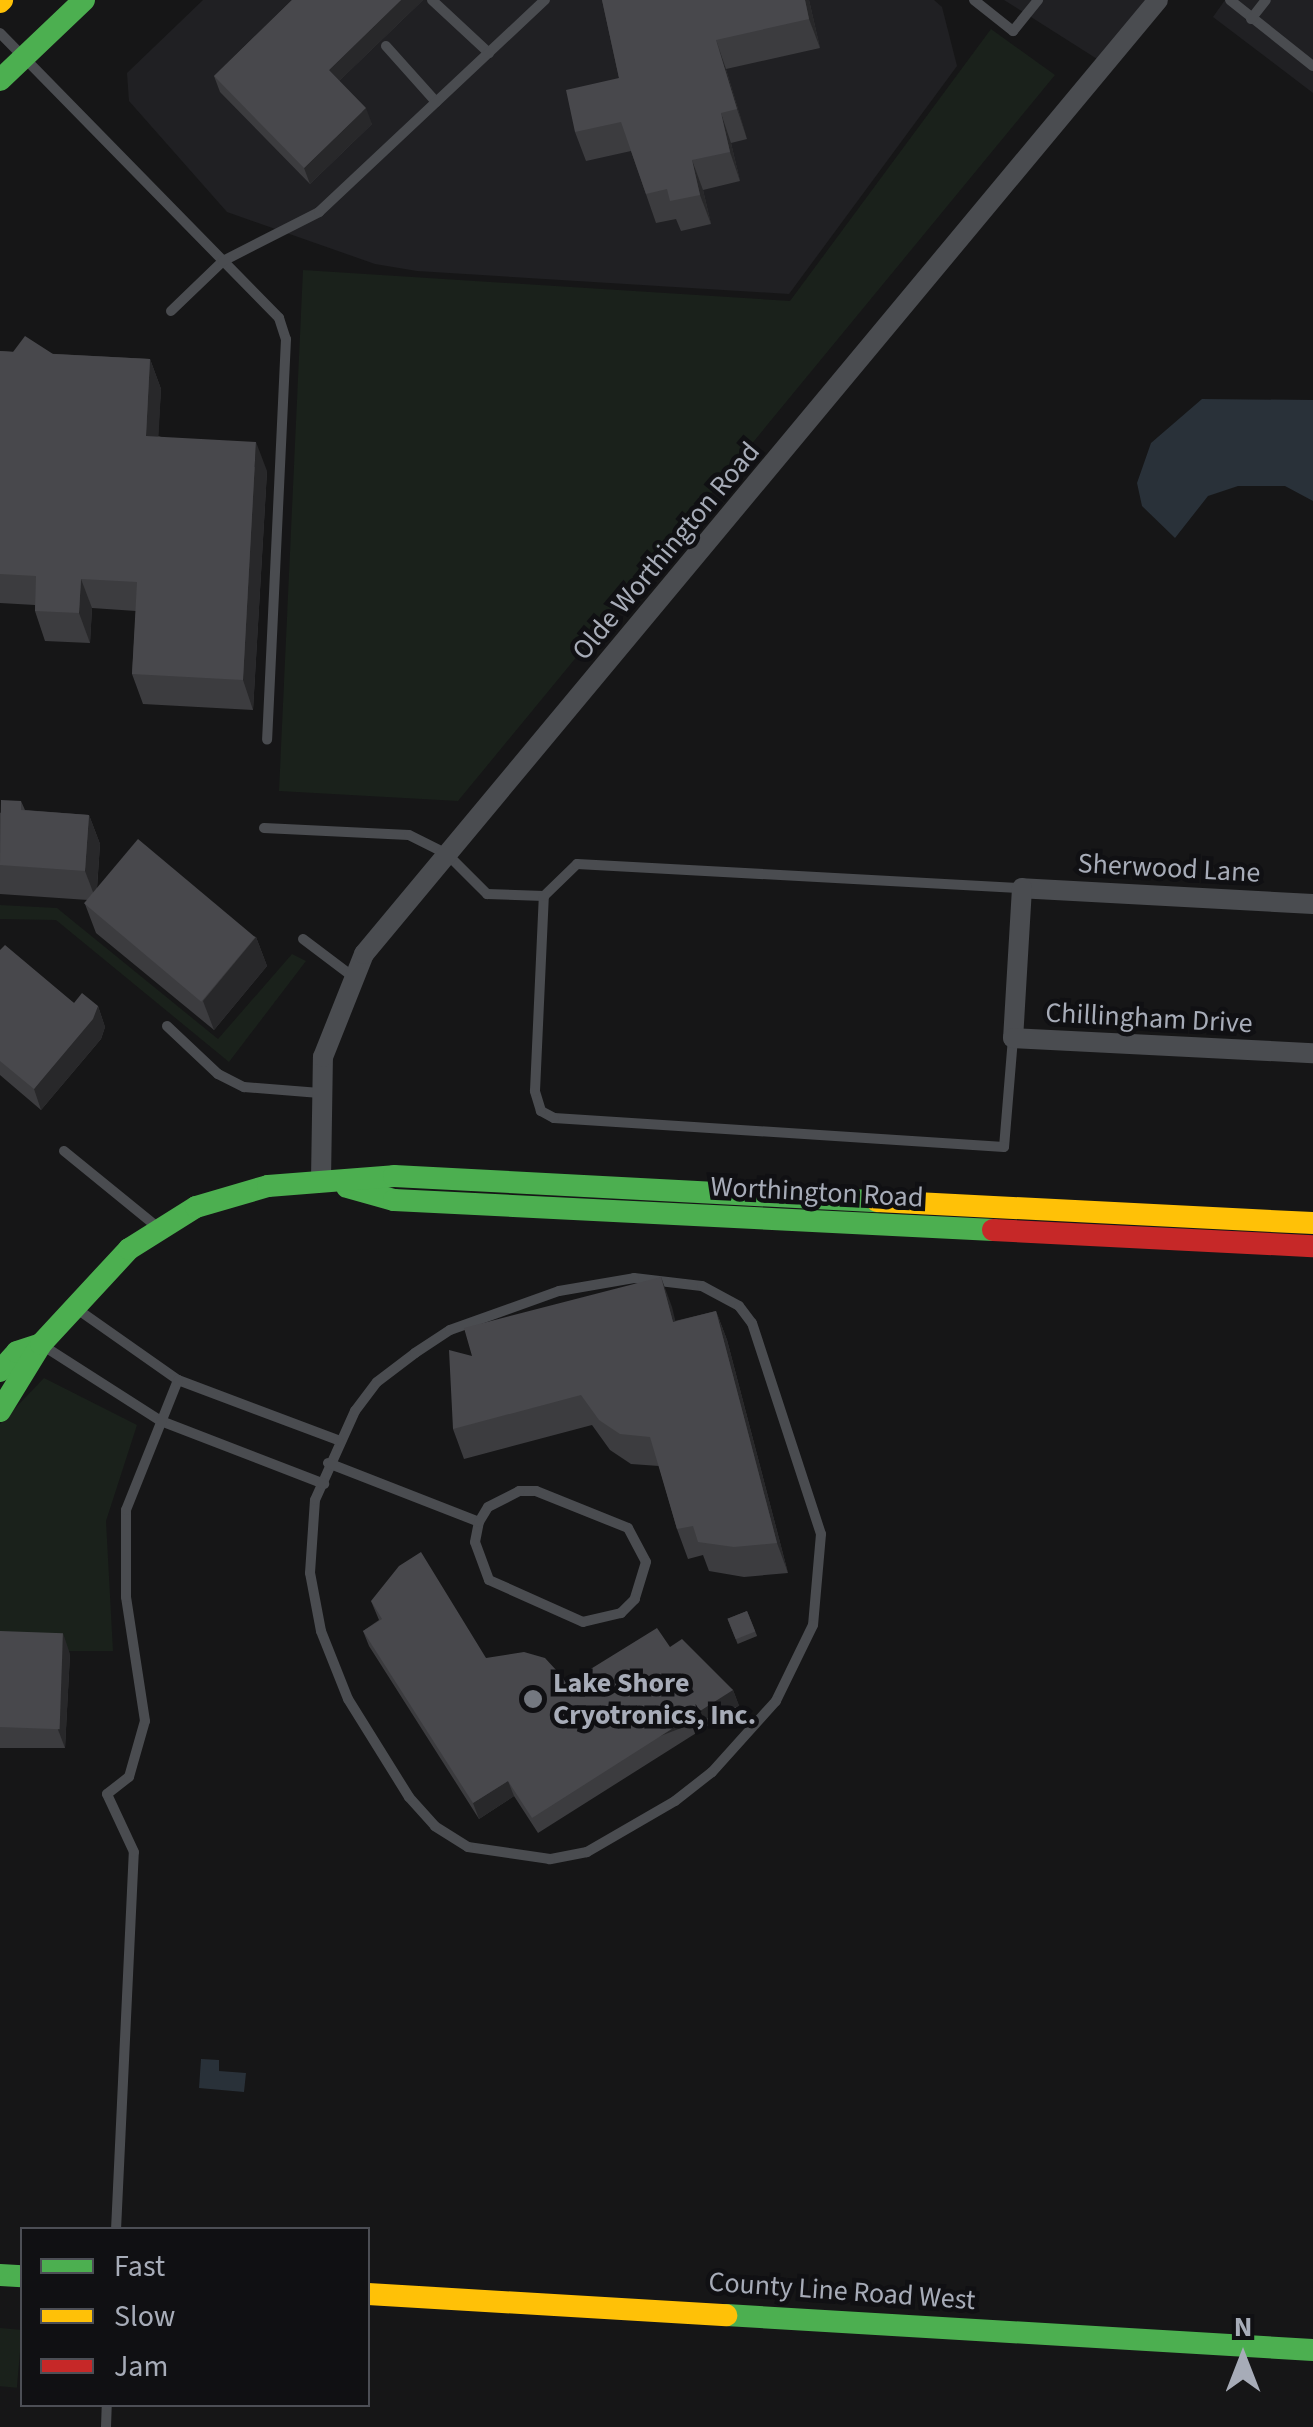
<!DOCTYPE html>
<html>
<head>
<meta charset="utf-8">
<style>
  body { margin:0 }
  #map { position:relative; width:1313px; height:2427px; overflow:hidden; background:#161617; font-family:"Source Sans 3",sans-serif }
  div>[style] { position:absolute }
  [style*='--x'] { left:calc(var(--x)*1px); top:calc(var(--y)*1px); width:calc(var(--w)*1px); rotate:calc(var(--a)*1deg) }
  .built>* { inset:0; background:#202023 }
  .green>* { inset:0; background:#1a211b; transform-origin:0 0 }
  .water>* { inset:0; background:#293139 }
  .lane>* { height:10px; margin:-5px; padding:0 5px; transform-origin:5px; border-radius:5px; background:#4a4c50 }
  .street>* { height:20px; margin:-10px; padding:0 10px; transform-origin:10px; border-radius:10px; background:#4a4c50 }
  .fast>* { height:22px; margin:-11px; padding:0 11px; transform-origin:11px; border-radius:11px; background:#4caf50 }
  .slow>* { height:22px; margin:-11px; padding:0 11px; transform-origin:11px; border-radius:11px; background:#ffc107 }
  .jam>* { height:22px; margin:-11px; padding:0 11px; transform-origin:11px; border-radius:11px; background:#c62828 }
  .wall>* { inset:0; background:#3c3c3f; transform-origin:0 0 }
  .shaded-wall>* { inset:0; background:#28282a; transform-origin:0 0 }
  .building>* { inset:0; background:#48484c; transform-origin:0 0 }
  .dots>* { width:28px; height:28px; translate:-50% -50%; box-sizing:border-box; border:5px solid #101013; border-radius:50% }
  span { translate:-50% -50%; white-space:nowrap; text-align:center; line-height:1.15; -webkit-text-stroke:9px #101013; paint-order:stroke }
  .street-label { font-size:28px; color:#a7acb8 }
  .poi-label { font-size:28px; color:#a7acb8; font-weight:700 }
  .left { translate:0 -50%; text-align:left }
  .legend { position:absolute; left:20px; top:2227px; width:350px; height:180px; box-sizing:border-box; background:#101013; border:2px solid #4c4e55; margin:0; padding:12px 18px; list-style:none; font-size:30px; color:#a7acb8 }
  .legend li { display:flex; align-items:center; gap:20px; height:50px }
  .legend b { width:50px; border:2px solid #4c4e55 }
  .north { position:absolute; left:1193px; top:2307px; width:100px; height:100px; -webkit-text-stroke:8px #101013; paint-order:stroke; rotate:0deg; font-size:28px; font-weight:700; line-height:40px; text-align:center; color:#a7acb8 }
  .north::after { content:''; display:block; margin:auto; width:35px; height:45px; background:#a7acb8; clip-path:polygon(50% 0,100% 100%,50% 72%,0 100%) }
</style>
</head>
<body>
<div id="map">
  <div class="built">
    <i style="clip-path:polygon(203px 0,934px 0,942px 7px,957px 66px,789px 294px,417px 271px,375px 264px,227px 212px,129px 101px,127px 73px)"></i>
    <i style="clip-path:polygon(1004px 0,1159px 0,1105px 64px)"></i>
    <i style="clip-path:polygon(1225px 0,1313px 0,1313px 93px,1213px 17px)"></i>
  </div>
  <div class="green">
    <i style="clip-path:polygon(991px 29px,1055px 75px,458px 801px,279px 791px,303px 270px,790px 301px)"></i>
    <i style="clip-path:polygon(0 905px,57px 908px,218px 1039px,292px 954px,306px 961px,229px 1062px,56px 920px,0 919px)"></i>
    <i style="clip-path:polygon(44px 1378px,137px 1425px,106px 1521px,113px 1651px,0 1651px,0 1424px)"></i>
    <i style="left:0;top:2328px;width:22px;height:58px;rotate:5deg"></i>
  </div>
  <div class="water">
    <i style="clip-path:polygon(1202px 399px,1313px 400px,1313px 501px,1285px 486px,1238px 486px,1208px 496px,1175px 538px,1142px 506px,1137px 483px,1151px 443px)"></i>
    <i style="clip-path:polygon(201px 2059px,219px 2060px,219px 2071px,246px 2073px,244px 2092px,199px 2088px)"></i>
  </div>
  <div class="lane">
    <i style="--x:432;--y:0;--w:78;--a:42.9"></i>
    <i style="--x:974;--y:0;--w:50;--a:38.5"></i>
    <i style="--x:1013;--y:31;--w:40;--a:-51"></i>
    <i style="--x:1230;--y:0;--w:106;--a:38.5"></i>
    <i style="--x:1251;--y:19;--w:24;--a:-52"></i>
    <i style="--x:0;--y:33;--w:399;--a:45.6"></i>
    <i style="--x:279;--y:318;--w:22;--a:72"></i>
    <i style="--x:286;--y:339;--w:401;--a:92.7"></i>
    <i style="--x:386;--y:46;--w:75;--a:48.2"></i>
    <i style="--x:171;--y:311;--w:72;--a:-43.9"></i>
    <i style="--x:223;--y:261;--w:108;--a:-27"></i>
    <i style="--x:319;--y:212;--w:310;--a:-43.2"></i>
    <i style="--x:264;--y:828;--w:145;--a:2.8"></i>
    <i style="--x:409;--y:835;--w:42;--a:26.6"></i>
    <i style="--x:447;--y:854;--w:57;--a:45"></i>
    <i style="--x:487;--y:894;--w:57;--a:2"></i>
    <i style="--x:303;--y:939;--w:61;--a:37.1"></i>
    <i style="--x:167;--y:1026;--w:70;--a:43.3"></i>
    <i style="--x:218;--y:1074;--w:29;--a:27"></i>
    <i style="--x:244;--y:1087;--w:76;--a:4.5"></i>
    <i style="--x:1013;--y:1038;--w:109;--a:94.7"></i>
    <i style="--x:1004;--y:1147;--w:451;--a:-176.3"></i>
    <i style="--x:554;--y:1118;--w:15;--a:-152"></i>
    <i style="--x:541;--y:1111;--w:21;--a:-107"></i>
    <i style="--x:535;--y:1091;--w:195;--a:-87.4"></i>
    <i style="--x:544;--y:896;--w:46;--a:-44.1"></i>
    <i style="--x:577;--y:864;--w:446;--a:3.1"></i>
    <i style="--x:64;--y:1151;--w:119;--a:39.2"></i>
    <i style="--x:634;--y:1278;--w:68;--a:6.7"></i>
    <i style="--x:702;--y:1286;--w:42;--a:28.4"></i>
    <i style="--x:739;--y:1306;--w:21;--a:53"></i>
    <i style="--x:752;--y:1323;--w:222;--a:71.9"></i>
    <i style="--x:821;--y:1534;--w:91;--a:95"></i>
    <i style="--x:813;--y:1625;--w:85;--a:116"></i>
    <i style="--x:776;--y:1701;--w:96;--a:132"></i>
    <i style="--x:712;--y:1772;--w:47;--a:141.9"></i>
    <i style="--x:675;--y:1801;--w:102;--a:149.9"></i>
    <i style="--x:587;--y:1852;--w:38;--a:169"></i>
    <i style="--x:550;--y:1859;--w:83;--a:-171.7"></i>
    <i style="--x:468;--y:1847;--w:39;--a:-148"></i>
    <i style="--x:435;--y:1826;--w:39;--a:-132"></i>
    <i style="--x:409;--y:1797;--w:115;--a:-121.9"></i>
    <i style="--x:348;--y:1699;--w:73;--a:-111.7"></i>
    <i style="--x:321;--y:1631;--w:59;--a:-100.7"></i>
    <i style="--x:310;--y:1573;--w:73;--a:-86.1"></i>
    <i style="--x:315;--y:1500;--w:98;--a:-65.8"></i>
    <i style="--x:355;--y:1411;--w:36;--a:-53"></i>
    <i style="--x:377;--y:1382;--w:48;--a:-37.3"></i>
    <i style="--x:415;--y:1353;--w:42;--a:-33.3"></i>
    <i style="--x:450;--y:1330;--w:116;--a:-19.7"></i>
    <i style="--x:559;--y:1291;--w:76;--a:-9.8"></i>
    <i style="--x:77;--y:1309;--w:123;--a:35.1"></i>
    <i style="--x:178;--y:1380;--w:171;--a:20.6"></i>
    <i style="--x:42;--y:1345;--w:141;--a:32.6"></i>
    <i style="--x:161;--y:1421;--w:175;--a:21.1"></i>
    <i style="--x:328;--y:1463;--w:162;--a:21.3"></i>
    <i style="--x:519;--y:1491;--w:17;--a:0"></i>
    <i style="--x:536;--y:1491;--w:99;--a:21.9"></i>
    <i style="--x:628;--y:1528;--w:38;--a:62"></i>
    <i style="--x:646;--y:1562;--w:39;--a:107"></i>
    <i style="--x:635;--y:1599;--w:20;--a:135"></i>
    <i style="--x:621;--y:1613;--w:39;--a:167"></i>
    <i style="--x:583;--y:1622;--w:103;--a:-155.9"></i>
    <i style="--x:489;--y:1580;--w:40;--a:-110.2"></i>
    <i style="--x:475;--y:1542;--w:20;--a:-79"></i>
    <i style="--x:479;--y:1522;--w:17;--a:-59"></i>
    <i style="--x:488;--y:1507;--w:35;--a:-27"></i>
    <i style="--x:116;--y:2230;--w:378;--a:-87.3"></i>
    <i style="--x:134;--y:1852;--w:64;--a:-115"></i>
    <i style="--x:107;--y:1794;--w:28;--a:-38"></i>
    <i style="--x:129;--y:1777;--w:58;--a:-74.1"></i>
    <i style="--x:145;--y:1721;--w:125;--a:-98.7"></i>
    <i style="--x:126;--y:1597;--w:87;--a:-90"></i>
    <i style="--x:126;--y:1510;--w:140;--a:-68.2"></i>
    <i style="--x:106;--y:2427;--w:23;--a:-88"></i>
  </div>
  <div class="street">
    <i style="--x:1313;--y:904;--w:291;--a:-176.9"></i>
    <i style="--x:1022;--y:888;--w:150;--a:93.4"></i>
    <i style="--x:1013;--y:1038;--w:300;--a:2.9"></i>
    <i style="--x:321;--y:1180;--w:123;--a:-89.1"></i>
    <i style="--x:323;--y:1057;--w:111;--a:-68.3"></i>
    <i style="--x:364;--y:954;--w:1241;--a:-50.23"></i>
  </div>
  <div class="fast">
    <i style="--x:0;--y:80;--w:116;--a:-43.6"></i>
    <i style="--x:347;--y:1187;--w:49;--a:15.5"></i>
    <i style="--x:394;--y:1200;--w:600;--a:2.87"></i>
    <i style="--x:0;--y:1371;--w:25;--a:-48"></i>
    <i style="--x:17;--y:1352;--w:25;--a:-18"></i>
    <i style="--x:0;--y:1411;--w:79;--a:-58.5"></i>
    <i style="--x:41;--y:1344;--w:129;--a:-47.2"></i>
    <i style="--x:129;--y:1249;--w:79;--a:-32.1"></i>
    <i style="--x:196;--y:1207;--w:75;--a:-16.3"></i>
    <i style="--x:268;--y:1186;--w:126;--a:-4.5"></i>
    <i style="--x:394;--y:1176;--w:484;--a:3"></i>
    <i style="--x:0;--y:2275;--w:22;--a:3"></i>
    <i style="--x:726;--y:2315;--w:588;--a:3.41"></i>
  </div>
  <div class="slow">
    <i style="--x:0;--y:2;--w:3;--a:-45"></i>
    <i style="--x:877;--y:1201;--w:437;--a:2.9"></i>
    <i style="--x:368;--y:2294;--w:359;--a:3.4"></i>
  </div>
  <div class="jam">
    <i style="--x:993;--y:1230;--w:320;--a:2.9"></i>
  </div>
  <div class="wall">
    <i style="clip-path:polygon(292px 0,423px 0,339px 81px,372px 124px,310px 184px,220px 92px,214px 76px)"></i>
    <i style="clip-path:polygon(602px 0,809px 0,820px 48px,726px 69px,747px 139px,731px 143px,740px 181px,703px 190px,711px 224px,681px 231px,676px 219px,656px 223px,631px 151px,586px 161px,575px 132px,619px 78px)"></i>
    <i style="clip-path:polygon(0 351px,150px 359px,161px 389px,158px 436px,267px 471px,253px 710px,143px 704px,132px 674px,136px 611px,92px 608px,90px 643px,45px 641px,35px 611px,35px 605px,0 603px)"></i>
    <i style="clip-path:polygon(21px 801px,25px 810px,89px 815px,100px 844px,97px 889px,256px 937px,267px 966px,214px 1030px,96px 933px,85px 904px,88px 900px,0 894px,0 813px)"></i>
    <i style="clip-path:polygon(0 950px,74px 1003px,98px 1006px,105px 1027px,101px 1039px,41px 1110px,0 1075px)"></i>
    <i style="clip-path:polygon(661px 1277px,675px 1321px,716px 1311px,727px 1340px,788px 1573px,744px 1577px,709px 1571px,703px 1555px,688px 1559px,677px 1529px,659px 1466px,631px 1464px,610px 1450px,592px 1425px,464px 1459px,453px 1429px,472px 1356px)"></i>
    <i style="clip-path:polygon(371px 1601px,486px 1658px,568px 1683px,670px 1647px,733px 1690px,739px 1706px,538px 1833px,514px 1796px,479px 1819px,369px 1646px,363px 1631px,379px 1620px)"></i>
    <i style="left:747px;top:1611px;width:27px;height:21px;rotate:68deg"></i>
    <i style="clip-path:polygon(0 1631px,70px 1654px,65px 1748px,0 1748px)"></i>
  </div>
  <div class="shaded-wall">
    <i style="clip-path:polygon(401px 0,423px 0,334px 86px,329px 70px)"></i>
    <i style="clip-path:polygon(805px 0,809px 0,820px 48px,809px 19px)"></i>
    <i style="clip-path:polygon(716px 40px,726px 69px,747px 139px,737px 109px)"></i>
    <i style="clip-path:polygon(366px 108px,372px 124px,310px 184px,304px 168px)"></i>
    <i style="clip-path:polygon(721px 113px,731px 143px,740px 181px,730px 152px)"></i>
    <i style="clip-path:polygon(692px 160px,703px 190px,711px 224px,700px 195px)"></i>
    <i style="clip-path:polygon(150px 359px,161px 389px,157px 465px,146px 436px)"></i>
    <i style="clip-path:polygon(256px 442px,267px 471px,253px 710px,243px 680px)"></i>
    <i style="clip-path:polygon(81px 579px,92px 608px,90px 643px,79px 613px)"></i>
    <i style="clip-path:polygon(89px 815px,100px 844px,96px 900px,85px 871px)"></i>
    <i style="clip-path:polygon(256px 937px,267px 966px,214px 1030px,203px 1001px)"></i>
    <i style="clip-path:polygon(98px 1006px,105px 1027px,101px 1039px,41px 1110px,34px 1089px)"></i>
    <i style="clip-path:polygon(661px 1277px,672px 1307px,683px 1352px,673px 1322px)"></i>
    <i style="clip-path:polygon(716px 1311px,727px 1340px,788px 1573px,777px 1543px)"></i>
    <i style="clip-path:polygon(63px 1633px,70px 1654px,65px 1748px,57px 1727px)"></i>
    <i style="left:733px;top:1690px;width:17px;height:238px;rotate:69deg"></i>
    <i style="clip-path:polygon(508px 1781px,514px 1796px,479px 1819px,473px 1803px)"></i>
  </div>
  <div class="building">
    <i style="clip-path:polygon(292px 0,401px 0,329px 70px,366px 108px,304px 168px,214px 76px)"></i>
    <i style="clip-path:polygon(602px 0,805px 0,809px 19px,716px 40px,737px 109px,721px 113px,730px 152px,692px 160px,700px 195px,670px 201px,667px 189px,646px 194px,621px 122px,575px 132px,566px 90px,619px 78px)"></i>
    <i style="clip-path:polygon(25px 336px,53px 354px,150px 359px,146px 436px,256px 442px,243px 680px,132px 674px,137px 582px,81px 579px,79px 613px,35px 611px,36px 576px,0 574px,0 351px,13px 352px)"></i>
    <i style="clip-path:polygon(1px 800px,21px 801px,21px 810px,89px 815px,85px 871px,0 865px)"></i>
    <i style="left:138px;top:839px;width:153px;height:84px;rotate:40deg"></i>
    <i style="clip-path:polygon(5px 945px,74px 1003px,82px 993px,98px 1006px,93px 1019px,34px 1089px,0 1061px,0 950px)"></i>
    <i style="clip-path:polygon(661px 1277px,673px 1322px,716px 1311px,777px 1543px,734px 1547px,698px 1542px,693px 1526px,677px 1529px,650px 1437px,620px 1434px,599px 1420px,581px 1395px,453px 1429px,449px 1350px,472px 1356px,464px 1328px)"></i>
    <i style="clip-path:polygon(421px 1552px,486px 1658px,524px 1652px,545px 1658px,568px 1683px,657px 1628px,670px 1647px,682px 1639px,733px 1690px,532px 1818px,508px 1781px,473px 1803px,363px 1631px,382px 1619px,371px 1601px,399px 1566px)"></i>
    <i style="left:747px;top:1611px;width:22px;height:21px;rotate:68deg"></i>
    <i style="left:0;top:1631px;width:63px;height:96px;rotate:2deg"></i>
  </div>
  <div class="dots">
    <i style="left:533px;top:1699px;background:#747880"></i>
  </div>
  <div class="street-label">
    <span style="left:666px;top:551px;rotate:-50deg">Olde Worthington Road</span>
    <span style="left:1169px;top:868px;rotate:3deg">Sherwood Lane</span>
    <span style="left:1149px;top:1018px;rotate:3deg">Chillingham Drive</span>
    <span style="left:817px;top:1192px;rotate:3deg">Worthington Road</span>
    <span style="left:842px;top:2291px;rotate:4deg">County Line Road West</span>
  </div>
  <div class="poi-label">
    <span class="left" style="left:553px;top:1699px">Lake Shore<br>Cryotronics, Inc.</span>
  </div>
  <ul class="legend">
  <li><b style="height:12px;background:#4caf50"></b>Fast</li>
  <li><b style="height:12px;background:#ffc107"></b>Slow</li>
  <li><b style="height:12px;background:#c62828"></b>Jam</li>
  </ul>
  <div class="north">N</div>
</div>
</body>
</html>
